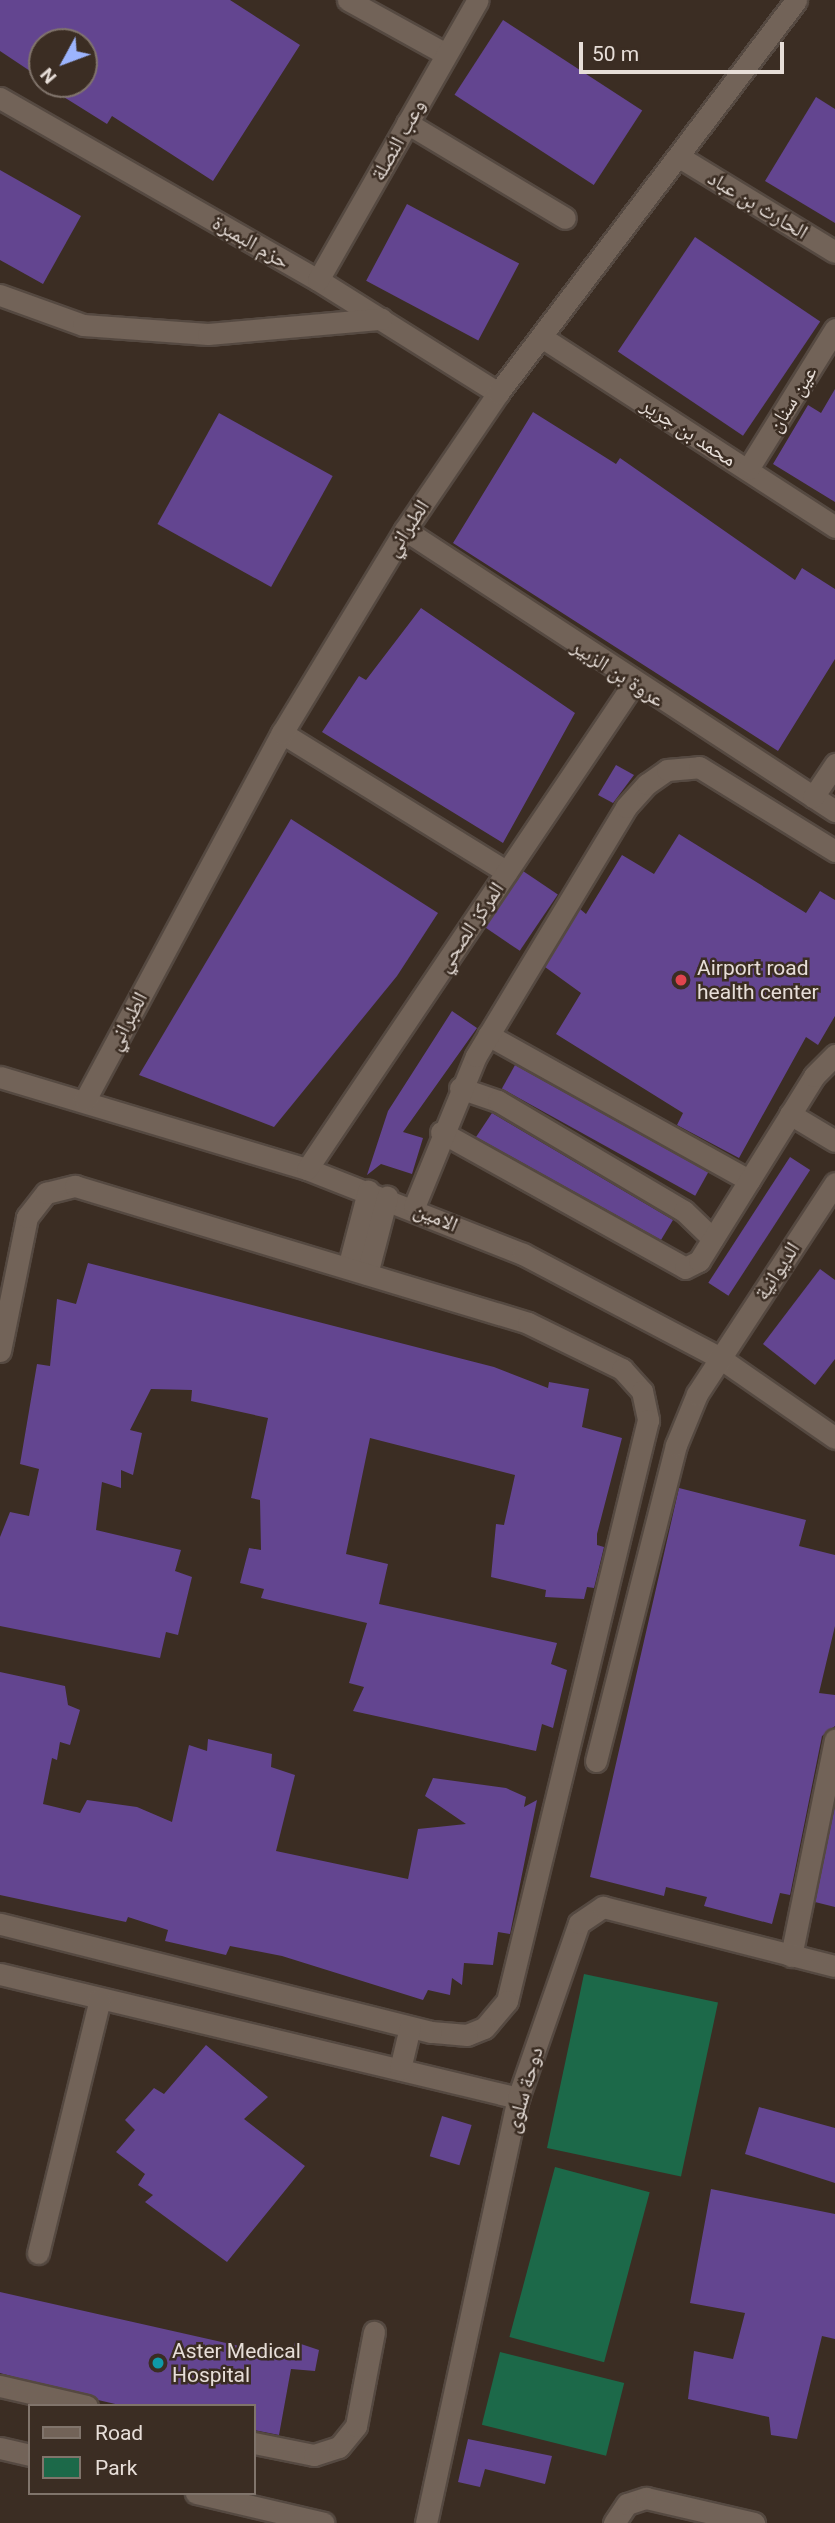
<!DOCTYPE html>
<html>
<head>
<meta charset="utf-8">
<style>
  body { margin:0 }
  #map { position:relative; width:835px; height:2523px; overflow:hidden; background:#3b2d23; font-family:Roboto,"Noto Naskh Arabic",sans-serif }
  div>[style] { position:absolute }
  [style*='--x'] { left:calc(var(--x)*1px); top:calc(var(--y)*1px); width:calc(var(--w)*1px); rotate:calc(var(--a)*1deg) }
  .green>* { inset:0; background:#1c6949; transform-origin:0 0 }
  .building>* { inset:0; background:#634590; transform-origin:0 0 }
  .roads { filter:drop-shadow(2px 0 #554941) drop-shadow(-2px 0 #554941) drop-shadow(0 2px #554941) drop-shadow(0 -2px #554941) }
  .minor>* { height:21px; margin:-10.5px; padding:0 10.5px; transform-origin:10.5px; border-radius:10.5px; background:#726358 }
  .dots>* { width:19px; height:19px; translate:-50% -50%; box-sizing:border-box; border:4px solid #3b2d23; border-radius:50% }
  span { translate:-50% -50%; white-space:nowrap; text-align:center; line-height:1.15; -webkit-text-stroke:5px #3b2d23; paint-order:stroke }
  .street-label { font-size:21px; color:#e7ded8 }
  .poi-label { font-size:21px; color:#e7ded8 }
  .left { translate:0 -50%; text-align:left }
  .legend { position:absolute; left:28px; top:2404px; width:228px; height:91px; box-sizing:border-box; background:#3b2d23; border:2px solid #80746b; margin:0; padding:9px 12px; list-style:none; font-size:21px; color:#e7ded8 }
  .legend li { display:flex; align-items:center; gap:14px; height:35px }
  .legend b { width:35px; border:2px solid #80746b }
  .north { position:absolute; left:28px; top:28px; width:70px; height:70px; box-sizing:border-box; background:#3b2d23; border:2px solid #80746b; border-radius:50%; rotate:229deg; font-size:19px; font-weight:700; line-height:28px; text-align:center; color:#e7ded8 }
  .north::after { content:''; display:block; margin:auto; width:24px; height:32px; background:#9cb4fd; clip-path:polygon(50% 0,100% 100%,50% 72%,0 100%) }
  .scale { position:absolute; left:579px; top:42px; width:205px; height:32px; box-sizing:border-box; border:4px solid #e7ded8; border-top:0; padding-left:9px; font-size:21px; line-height:24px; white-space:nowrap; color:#e7ded8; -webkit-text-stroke:5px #3b2d23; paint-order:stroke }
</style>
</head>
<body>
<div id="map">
  <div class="green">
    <i style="left:584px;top:1974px;width:137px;height:178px;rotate:12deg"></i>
    <i style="left:555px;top:2167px;width:98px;height:176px;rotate:15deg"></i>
    <i style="left:500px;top:2352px;width:128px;height:75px;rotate:14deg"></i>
  </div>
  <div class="building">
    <i style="clip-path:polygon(0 0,230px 0,300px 45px,213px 181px,112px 116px,107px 124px,43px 84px,84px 84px,84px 42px,42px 42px,42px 79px,0 51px)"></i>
    <i style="left:503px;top:20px;width:166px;height:89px;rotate:33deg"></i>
    <i style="clip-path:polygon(816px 97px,835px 109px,835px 223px,765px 181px)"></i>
    <i style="clip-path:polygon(0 170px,81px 216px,43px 284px,0 260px)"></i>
    <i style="left:407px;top:204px;width:127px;height:87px;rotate:28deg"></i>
    <i style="left:695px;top:237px;width:151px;height:138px;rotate:34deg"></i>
    <i style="clip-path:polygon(835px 389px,835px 502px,773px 464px,808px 405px,821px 413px)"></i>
    <i style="clip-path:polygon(533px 412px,616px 464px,620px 458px,795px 580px,802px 568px,835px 589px,835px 659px,778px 751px,453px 543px)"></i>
    <i style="left:219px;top:413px;width:130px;height:127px;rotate:29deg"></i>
    <i style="clip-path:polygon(421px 608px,575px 713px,503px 843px,322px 732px,359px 676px,366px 680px)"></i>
    <i style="clip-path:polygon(616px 765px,634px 775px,613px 803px,598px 795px)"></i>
    <i style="clip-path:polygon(291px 819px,438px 913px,397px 976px,274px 1127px,139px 1075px)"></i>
    <i style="clip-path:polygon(679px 834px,806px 913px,820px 891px,835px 900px,835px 1016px,818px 1045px,806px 1037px,739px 1158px,677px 1125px,683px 1113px,556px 1034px,581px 993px,545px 967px,580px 909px,586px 914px,622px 855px,654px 874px)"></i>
    <i style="left:523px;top:871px;width:42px;height:68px;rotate:34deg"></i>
    <i style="clip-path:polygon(452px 1011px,477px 1028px,403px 1132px,423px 1138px,412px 1174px,381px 1164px,367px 1175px,388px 1111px)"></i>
    <i style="left:515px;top:1065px;width:221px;height:27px;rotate:29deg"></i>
    <i style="clip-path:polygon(492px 1113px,673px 1220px,661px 1240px,476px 1137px)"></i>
    <i style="left:790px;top:1157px;width:24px;height:150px;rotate:33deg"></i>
    <i style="clip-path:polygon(88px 1263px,494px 1367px,548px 1388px,549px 1382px,589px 1389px,582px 1427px,622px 1438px,597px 1534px,597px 1545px,604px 1547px,594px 1588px,587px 1587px,584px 1599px,545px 1597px,546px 1590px,491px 1577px,496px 1524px,504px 1525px,515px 1475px,370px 1438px,346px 1554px,388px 1564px,379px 1604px,557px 1643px,551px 1664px,567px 1670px,553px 1728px,542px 1724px,536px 1751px,353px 1711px,364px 1687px,349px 1683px,367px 1623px,261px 1598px,264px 1589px,240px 1583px,249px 1548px,261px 1550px,260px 1500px,251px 1498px,268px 1418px,191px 1401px,192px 1390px,151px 1389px,130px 1430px,142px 1433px,133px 1475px,121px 1470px,121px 1488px,102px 1482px,96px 1530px,181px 1550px,175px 1571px,192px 1577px,178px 1635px,166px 1632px,160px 1658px,0 1626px,0 1537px,10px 1512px,29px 1516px,39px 1469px,20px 1464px,37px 1364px,50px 1366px,57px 1299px,76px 1304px)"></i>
    <i style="clip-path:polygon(820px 1269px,835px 1280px,835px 1359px,815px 1385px,763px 1344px)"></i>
    <i style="clip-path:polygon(679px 1488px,806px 1520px,799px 1546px,835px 1555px,835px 1626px,819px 1693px,835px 1695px,835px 1726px,822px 1736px,790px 1895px,780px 1893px,772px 1924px,704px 1906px,707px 1897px,666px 1887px,664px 1896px,590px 1877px)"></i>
    <i style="clip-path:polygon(0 1672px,65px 1686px,68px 1705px,80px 1710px,70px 1745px,60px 1742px,57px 1760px,52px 1758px,43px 1804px,80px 1813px,87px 1800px,137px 1807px,172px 1822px,189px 1745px,207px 1751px,208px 1739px,272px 1754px,271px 1767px,295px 1775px,276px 1851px,408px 1879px,418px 1829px,466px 1824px,425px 1796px,433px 1778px,506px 1788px,526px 1797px,524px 1807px,537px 1800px,510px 1934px,498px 1932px,493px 1965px,464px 1963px,462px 1985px,452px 1978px,450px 1995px,428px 1990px,423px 2000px,282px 1956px,230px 1946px,226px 1955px,165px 1941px,168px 1930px,128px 1917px,126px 1922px,0 1895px)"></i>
    <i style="clip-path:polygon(835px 1805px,835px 1907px,815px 1902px)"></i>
    <i style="clip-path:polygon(206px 2045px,268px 2097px,244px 2119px,305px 2166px,227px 2262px,145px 2202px,153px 2195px,138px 2185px,145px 2174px,116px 2152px,135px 2130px,125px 2120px,154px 2088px,164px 2094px)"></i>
    <i style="clip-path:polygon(759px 2107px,835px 2128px,835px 2183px,745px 2154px)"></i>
    <i style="left:442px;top:2116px;width:31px;height:42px;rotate:17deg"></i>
    <i style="clip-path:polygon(711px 2189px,835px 2214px,835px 2339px,822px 2336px,797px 2439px,771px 2435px,769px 2417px,688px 2399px,694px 2351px,733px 2359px,745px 2313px,690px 2303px)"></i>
    <i style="clip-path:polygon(0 2292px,292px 2358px,295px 2342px,319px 2350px,315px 2371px,291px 2369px,279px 2435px,254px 2430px,254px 2406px,124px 2406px,98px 2400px,0 2373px)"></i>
    <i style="clip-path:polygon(468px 2439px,552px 2456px,545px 2484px,485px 2469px,480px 2487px,458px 2482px)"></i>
  </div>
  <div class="roads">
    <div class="minor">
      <i style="--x:348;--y:0;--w:112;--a:28.9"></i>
      <i style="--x:0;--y:98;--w:366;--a:29.8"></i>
      <i style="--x:318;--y:280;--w:213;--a:32.1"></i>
      <i style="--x:407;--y:123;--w:184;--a:31"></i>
      <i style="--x:681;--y:158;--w:180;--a:31.4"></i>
      <i style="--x:318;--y:280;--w:322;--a:-60.3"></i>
      <i style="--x:0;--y:295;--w:88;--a:19.9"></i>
      <i style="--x:83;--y:325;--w:125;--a:4.1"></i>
      <i style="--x:208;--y:334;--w:174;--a:-5"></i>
      <i style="--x:543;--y:338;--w:348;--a:32.9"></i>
      <i style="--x:748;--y:469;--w:165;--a:-58.1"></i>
      <i style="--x:405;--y:530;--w:514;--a:33.16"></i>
      <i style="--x:282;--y:733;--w:264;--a:31.7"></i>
      <i style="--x:813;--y:797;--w:40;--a:-56"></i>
      <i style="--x:488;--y:1035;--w:299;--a:29.1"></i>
      <i style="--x:0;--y:1077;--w:320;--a:16.7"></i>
      <i style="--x:307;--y:1169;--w:232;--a:21.5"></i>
      <i style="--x:523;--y:1254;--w:223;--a:27.8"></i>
      <i style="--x:720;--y:1358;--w:140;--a:34.8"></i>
      <i style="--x:460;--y:1088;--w:40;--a:18.9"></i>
      <i style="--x:498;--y:1101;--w:216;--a:30.6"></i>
      <i style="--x:684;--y:1211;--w:40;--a:44"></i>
      <i style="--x:85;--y:1100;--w:417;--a:-61.8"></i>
      <i style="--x:282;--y:733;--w:237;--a:-58.8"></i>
      <i style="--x:405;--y:530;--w:166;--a:-55.8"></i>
      <i style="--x:498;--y:393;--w:493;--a:-52.8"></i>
      <i style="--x:790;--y:1114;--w:52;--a:31"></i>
      <i style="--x:441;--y:1132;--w:279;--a:29.1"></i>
      <i style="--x:685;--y:1268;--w:16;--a:-27"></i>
      <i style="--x:699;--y:1261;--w:218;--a:-58.1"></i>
      <i style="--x:814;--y:1076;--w:30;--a:-45"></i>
      <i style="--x:307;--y:1169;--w:584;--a:-56.09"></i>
      <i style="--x:414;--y:1207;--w:163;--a:-67.7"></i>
      <i style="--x:476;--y:1056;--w:291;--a:-58.9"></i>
      <i style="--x:626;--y:807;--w:31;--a:-48"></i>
      <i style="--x:647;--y:784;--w:24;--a:-35"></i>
      <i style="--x:667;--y:770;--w:32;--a:-5"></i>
      <i style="--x:699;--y:767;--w:160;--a:31.7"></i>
      <i style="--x:348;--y:1268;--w:80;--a:-75.4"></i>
      <i style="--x:367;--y:1274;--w:80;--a:-75.4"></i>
      <i style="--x:0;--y:1351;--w:137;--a:-78.6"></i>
      <i style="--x:27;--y:1217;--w:31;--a:-52"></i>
      <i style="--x:46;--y:1193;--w:30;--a:-14"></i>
      <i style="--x:75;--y:1186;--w:473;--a:16.8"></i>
      <i style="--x:528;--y:1323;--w:105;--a:26.1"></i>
      <i style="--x:622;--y:1369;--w:30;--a:48"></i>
      <i style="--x:642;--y:1391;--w:30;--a:78"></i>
      <i style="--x:648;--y:1420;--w:598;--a:103.64"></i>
      <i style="--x:507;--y:2001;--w:35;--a:130"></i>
      <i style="--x:484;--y:2028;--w:18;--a:158"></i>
      <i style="--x:467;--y:2035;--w:36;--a:-175"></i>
      <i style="--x:431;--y:2032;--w:444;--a:-165.9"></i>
      <i style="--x:596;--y:1761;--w:326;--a:-75.8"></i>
      <i style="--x:676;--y:1445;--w:55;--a:-67.6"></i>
      <i style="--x:697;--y:1394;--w:252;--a:-56.8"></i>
      <i style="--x:791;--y:1956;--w:221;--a:-78.5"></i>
      <i style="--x:0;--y:1974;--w:533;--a:13.46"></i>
      <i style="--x:400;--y:2069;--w:43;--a:-76.6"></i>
      <i style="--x:38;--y:2253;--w:261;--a:-76.3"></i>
      <i style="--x:0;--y:2386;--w:89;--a:12.9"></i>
      <i style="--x:254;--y:2443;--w:61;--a:11.3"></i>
      <i style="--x:314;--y:2455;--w:26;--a:-18"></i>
      <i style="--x:339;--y:2447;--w:27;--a:-51"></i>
      <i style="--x:356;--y:2426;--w:96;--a:-79.2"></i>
      <i style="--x:0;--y:2448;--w:31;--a:13"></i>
      <i style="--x:196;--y:2493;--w:131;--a:13.2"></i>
      <i style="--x:426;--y:2523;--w:435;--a:-77.8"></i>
      <i style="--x:518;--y:2098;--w:185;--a:-70.8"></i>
      <i style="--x:579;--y:1923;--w:29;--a:-34"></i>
      <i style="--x:603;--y:1907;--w:239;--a:14.3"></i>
      <i style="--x:614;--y:2523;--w:23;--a:-56"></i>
      <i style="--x:627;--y:2504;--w:20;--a:-18"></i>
      <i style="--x:646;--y:2498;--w:111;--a:13"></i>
    </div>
  </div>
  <div class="dots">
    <i style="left:681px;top:980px;background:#e0444e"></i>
    <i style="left:158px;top:2363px;background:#0f9aa8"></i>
  </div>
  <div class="street-label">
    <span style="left:398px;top:140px;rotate:-61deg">وعب النصلة</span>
    <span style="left:758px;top:205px;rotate:31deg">الحارث بن عباد</span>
    <span style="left:251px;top:242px;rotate:30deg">حزم البمبرة</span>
    <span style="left:792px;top:399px;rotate:-58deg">عين سنان</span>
    <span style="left:689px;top:432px;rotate:33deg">محمد بن جرير</span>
    <span style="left:407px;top:528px;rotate:-57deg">الطبراني</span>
    <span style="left:618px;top:673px;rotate:33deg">عروة بن الزبير</span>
    <span style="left:470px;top:927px;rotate:-56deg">المركز الصحي</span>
    <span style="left:127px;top:1021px;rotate:-62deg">الطبراني</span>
    <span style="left:436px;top:1217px;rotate:23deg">الامين</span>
    <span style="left:777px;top:1271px;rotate:-57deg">الديوانية</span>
    <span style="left:524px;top:2090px;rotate:-74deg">دوحة سلوى</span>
  </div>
  <div class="poi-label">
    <span class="left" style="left:697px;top:980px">Airport road<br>health center</span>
    <span class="left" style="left:172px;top:2363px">Aster Medical<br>Hospital</span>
  </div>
  <ul class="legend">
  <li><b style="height:9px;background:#726358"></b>Road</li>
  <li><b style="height:19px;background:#1c6949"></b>Park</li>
  </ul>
  <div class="north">N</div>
  <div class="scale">50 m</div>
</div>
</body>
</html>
